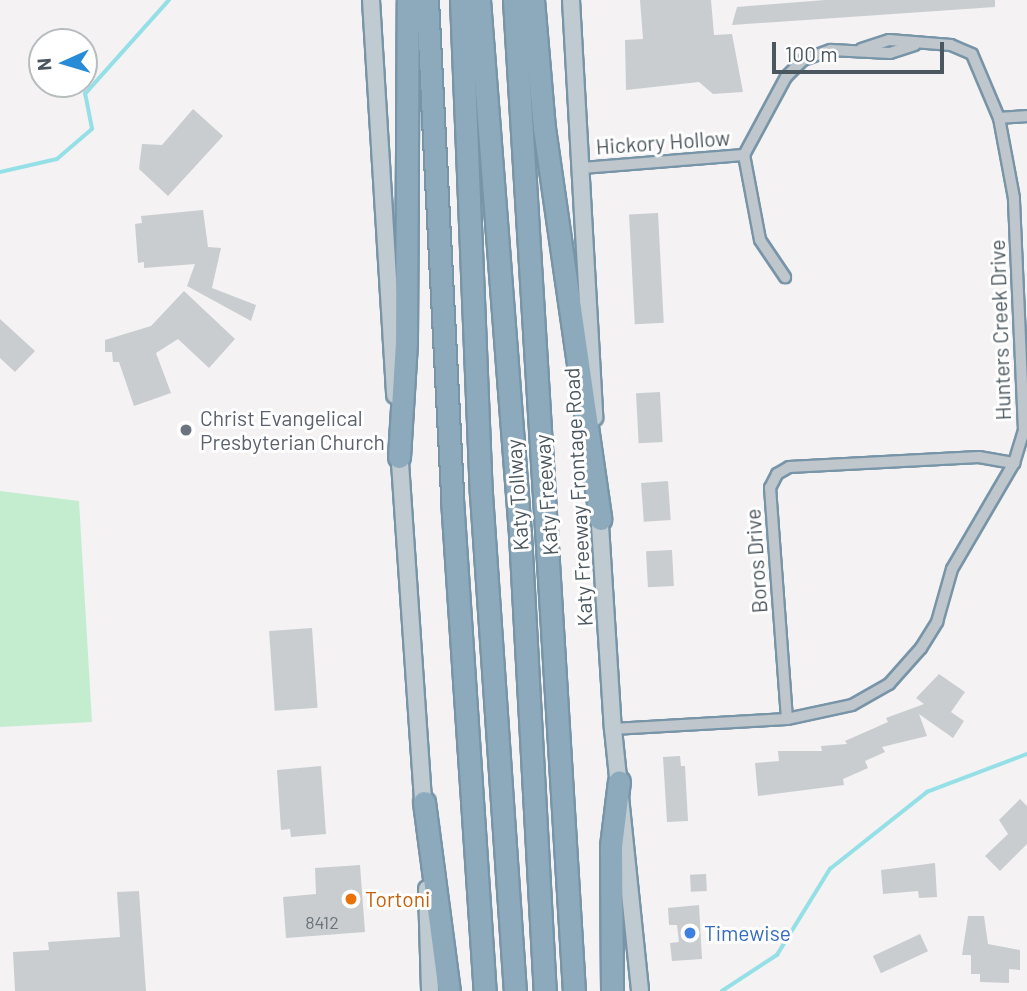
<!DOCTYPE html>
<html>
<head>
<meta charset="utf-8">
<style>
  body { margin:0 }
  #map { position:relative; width:1027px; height:991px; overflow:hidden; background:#f4f2f2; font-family:Barlow,sans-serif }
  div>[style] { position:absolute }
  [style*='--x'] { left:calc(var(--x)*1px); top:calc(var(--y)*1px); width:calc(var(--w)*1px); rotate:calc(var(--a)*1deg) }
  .green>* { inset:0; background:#c4edcf }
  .stream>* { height:3.5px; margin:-1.75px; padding:0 1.75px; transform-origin:1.75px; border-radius:1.75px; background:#95e0e7 }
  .building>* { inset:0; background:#c9cdd0; transform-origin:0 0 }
  .roads { filter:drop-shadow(2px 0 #7895a8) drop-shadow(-2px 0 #7895a8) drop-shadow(0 2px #7895a8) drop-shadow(0 -2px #7895a8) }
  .street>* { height:10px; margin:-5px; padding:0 5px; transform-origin:5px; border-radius:5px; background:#bfc7cd }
  .secondary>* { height:16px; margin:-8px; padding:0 8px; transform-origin:8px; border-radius:8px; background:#bfcad1 }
  .highway>* { height:21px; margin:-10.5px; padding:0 10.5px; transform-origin:10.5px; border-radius:10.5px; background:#8daabc }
  .dots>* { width:19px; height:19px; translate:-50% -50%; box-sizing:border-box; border:4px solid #fff; border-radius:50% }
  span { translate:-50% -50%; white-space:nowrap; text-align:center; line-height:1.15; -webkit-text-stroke:6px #fff; paint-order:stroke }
  .number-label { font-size:18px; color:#6a747a }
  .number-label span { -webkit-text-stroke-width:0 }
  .street-label { font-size:21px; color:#4b575e }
  .worship-label { font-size:21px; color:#5b616d }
  .left { translate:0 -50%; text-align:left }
  .food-label { font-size:21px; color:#c56008 }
  .shop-label { font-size:21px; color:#366cbe }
  .north { position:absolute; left:28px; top:28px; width:70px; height:70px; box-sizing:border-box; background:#fff; border:2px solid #b7bcbf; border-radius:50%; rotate:266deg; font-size:19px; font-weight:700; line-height:28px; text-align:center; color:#4b575e }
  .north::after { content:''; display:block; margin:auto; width:24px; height:32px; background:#278bd8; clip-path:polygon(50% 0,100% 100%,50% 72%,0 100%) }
  .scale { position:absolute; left:772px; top:42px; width:172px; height:32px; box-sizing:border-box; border:4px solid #4b575e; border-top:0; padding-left:9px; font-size:21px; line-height:24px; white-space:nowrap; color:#4b575e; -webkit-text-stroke:5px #fff; paint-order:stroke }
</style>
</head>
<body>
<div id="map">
  <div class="green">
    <i style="clip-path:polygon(0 491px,79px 501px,92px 722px,0 727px)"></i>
  </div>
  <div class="stream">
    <i style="--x:0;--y:172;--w:58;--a:-12.8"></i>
    <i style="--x:57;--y:159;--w:46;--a:-40.6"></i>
    <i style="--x:92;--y:129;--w:36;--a:-101"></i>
    <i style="--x:85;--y:94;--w:126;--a:-48.2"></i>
    <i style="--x:722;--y:991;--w:66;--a:-33.2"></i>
    <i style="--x:777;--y:955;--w:101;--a:-58.4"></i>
    <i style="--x:830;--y:869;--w:124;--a:-38.4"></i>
    <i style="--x:927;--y:792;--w:107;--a:-20.8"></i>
  </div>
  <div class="building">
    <i style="clip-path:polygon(640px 0,711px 0,714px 35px,732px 34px,743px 92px,713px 94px,699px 82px,626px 90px,625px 40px,643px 39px)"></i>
    <i style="clip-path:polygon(825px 0,995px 0,995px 7px,732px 25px,737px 7px)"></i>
    <i style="clip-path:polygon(193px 109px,223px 136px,168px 196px,139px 169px,142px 144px,162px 145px)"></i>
    <i style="clip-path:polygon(203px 210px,208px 247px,221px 248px,212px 288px,256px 305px,251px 321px,187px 286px,195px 264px,144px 268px,144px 262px,138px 263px,135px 224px,142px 223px,141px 216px)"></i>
    <i style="left:658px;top:213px;width:110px;height:29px;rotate:87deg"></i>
    <i style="clip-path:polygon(184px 291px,235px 339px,209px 368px,178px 339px,156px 353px,171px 393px,134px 406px,119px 362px,113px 362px,112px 352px,105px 352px,105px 340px,151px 326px)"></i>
    <i style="clip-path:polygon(0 319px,35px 351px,15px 372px,0 358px)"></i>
    <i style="left:660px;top:392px;width:50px;height:24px;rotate:87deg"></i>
    <i style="left:668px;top:481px;width:39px;height:27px;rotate:86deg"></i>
    <i style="left:672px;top:550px;width:36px;height:26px;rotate:87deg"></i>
    <i style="left:312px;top:628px;width:80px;height:43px;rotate:86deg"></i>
    <i style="clip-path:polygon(939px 674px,965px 692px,951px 712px,964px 721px,953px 738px,919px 714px,927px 736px,882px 747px,885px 752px,865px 761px,868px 768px,843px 779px,844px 785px,758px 796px,755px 763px,779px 761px,778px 751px,822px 751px,821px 746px,847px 744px,845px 741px,888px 722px,886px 718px,924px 704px,916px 698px)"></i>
    <i style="clip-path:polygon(680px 756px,681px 766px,685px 766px,688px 821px,667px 822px,663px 757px)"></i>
    <i style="clip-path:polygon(321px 766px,326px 834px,291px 837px,290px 829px,281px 830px,277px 770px)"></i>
    <i style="clip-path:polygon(1020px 799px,1027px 806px,1027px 844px,1000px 871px,985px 856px,1008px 834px,999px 820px)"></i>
    <i style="clip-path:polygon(935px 863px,937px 897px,919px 898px,918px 891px,883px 894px,881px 870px)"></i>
    <i style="clip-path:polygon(360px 865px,365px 932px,286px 938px,283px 897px,316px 894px,315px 868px)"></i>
    <i style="left:706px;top:874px;width:17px;height:16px;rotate:87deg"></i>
    <i style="clip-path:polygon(139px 891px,146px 991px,15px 991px,13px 952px,49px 950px,48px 942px,120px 937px,117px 892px)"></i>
    <i style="clip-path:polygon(699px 905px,702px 959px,672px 961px,670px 943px,679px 942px,677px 925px,669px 925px,668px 908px)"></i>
    <i style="clip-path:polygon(968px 916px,984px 916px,988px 944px,1020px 950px,1020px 970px,1009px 969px,1009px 983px,980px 982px,980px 974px,971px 974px,971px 955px,962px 955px)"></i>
    <i style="left:920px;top:934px;width:19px;height:52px;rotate:65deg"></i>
  </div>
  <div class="roads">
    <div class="street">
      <i style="--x:999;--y:118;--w:28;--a:-4"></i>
      <i style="--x:744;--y:155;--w:89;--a:-61.7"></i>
      <i style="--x:786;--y:77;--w:24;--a:-45"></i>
      <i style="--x:803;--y:60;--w:30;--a:-20"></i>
      <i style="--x:831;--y:50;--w:59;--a:2.9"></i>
      <i style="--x:890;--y:53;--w:26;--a:-18"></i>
      <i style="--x:744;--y:155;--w:86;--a:79.3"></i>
      <i style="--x:760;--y:240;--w:45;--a:56"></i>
      <i style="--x:581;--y:168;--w:164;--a:-4.6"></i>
      <i style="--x:787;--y:719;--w:232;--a:-94.2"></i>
      <i style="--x:770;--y:488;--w:16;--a:-63"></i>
      <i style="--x:777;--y:474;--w:14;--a:-30"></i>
      <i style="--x:789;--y:467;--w:190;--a:-3"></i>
      <i style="--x:979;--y:457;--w:36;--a:10"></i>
      <i style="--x:613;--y:729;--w:174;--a:-3.3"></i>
      <i style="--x:787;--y:719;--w:66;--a:-12.2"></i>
      <i style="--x:852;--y:705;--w:43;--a:-29.6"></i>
      <i style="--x:889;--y:684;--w:48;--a:-48.4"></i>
      <i style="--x:921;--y:648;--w:31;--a:-58"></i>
      <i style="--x:937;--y:622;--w:55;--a:-74.2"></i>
      <i style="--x:952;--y:569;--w:123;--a:-59.7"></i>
      <i style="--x:1014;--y:463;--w:34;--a:-73"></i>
      <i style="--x:1024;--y:430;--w:232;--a:-92.5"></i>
      <i style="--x:1014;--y:198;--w:81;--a:-100.6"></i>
      <i style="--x:999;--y:118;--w:69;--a:-112.9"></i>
      <i style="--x:972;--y:54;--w:23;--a:-157"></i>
      <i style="--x:951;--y:45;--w:62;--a:-175.4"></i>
      <i style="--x:889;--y:40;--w:29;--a:162"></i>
    </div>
    <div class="secondary">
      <i style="--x:371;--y:0;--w:396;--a:86.5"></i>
      <i style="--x:571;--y:0;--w:418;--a:86.8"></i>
      <i style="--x:399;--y:448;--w:367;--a:86.1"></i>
      <i style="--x:599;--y:509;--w:220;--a:86.4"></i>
      <i style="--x:613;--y:729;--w:263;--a:84.1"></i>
      <i style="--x:427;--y:889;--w:102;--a:88.3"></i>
    </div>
    <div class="highway">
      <i style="--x:427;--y:0;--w:500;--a:87.1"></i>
      <i style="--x:452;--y:499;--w:493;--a:86.2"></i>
      <i style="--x:461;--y:0;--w:494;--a:87.7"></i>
      <i style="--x:481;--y:494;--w:498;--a:86.1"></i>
      <i style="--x:479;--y:0;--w:536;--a:85.61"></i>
      <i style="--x:520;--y:534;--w:458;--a:86.9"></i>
      <i style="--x:514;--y:0;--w:993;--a:86.54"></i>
      <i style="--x:533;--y:0;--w:128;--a:85.1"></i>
      <i style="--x:544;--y:128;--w:395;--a:81.8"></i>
      <i style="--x:399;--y:457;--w:116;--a:-86.5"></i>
      <i style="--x:406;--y:341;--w:341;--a:-89.7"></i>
      <i style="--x:424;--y:802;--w:191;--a:82.5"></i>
      <i style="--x:612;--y:991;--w:145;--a:-90.4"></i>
      <i style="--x:611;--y:846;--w:65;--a:-83"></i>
    </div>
  </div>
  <div class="dots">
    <i style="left:186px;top:430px;background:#6b7280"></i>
    <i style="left:351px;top:899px;background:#e8710a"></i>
    <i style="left:690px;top:933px;background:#3f7fe0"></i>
  </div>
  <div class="number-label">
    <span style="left:322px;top:922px">8412</span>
  </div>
  <div class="street-label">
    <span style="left:663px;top:142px;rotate:-4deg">Hickory Hollow</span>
    <span style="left:1000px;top:330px;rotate:-92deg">Hunters Creek Drive</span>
    <span style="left:517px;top:495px;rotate:-94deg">Katy Tollway</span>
    <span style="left:546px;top:495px;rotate:-94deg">Katy Freeway</span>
    <span style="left:578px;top:497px;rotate:-93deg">Katy Freeway Frontage Road</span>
    <span style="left:756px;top:561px;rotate:-94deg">Boros Drive</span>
  </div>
  <div class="worship-label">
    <span class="left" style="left:200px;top:430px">Christ Evangelical<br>Presbyterian Church</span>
  </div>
  <div class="food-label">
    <span class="left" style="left:365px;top:899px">Tortoni</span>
  </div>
  <div class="shop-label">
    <span class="left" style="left:704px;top:933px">Timewise</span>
  </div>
  <div class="north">N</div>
  <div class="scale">100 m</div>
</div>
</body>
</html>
